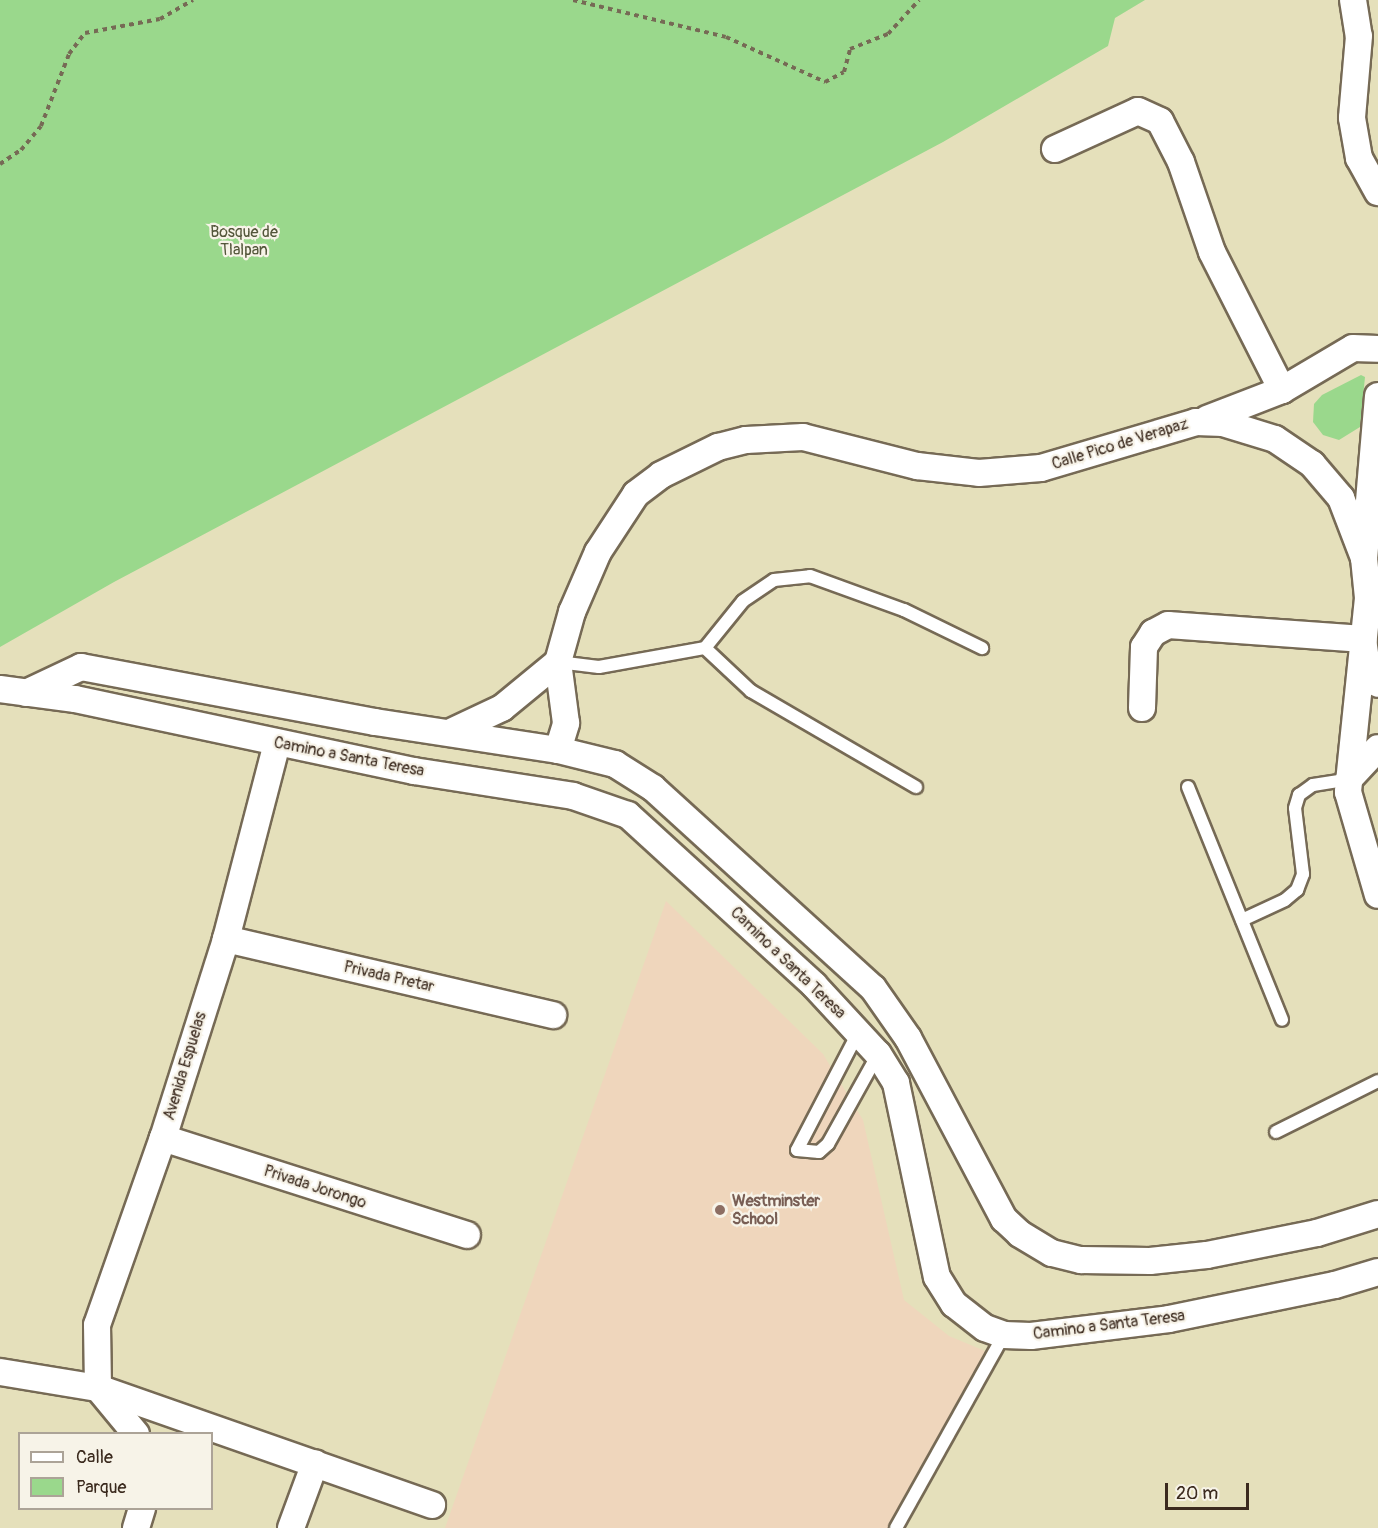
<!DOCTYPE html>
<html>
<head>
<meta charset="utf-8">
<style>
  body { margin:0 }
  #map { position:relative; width:1378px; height:1528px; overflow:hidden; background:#e5e0bb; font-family:Pangolin,sans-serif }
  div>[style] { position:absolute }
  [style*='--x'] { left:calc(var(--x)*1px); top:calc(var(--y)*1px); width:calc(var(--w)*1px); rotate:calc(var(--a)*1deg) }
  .built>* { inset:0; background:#efd6bc }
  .green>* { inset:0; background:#9ad88c }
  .path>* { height:4px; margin-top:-2px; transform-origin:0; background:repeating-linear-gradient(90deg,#766a55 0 4.5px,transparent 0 9px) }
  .roads { filter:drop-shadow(2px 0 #766a55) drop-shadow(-2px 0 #766a55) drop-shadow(0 2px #766a55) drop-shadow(0 -2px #766a55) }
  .service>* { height:12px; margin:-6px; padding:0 6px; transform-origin:6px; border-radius:6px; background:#fff }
  .minor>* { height:26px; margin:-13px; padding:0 13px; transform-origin:13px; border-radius:13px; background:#fff }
  .dots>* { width:16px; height:16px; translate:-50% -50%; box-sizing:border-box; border:3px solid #f7f3e8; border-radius:50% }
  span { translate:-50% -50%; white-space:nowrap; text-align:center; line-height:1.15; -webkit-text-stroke:4.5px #f7f3e8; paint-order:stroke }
  .park-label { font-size:16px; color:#53563a }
  .street-label { font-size:16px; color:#3b2a1e }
  .education-label { font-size:16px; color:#785e54; font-weight:700 }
  .left { translate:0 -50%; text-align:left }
  .legend { position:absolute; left:18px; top:1432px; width:195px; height:78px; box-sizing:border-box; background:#f7f3e8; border:2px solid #aca397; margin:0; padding:8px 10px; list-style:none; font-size:18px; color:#3b2a1e }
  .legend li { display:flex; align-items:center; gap:12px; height:30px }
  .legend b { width:30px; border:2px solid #aca397 }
  .scale { position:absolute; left:1165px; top:1483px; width:84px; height:27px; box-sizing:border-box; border:3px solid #3b2a1e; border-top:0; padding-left:8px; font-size:18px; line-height:21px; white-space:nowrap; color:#3b2a1e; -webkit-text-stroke:4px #f7f3e8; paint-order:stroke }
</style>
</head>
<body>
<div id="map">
  <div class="built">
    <i style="clip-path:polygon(666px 901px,823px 1054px,863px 1120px,904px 1300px,949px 1336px,997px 1356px,902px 1528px,445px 1528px)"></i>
  </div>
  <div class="green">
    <i style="clip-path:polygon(0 0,1145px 0,1115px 18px,1108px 46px,943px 142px,114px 582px,0 647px)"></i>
    <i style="clip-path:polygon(1361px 375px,1365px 377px,1360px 427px,1339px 440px,1323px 435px,1313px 422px,1314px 404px,1322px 395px)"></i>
  </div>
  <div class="path">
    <i style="--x:573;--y:0;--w:157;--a:13.6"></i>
    <i style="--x:726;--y:37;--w:109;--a:24.4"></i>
    <i style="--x:825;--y:82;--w:21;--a:-28"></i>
    <i style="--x:844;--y:72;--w:24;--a:-75"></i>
    <i style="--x:850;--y:49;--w:41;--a:-21.5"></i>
    <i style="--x:888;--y:34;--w:46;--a:-47.6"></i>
    <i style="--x:0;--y:164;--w:25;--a:-34"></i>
    <i style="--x:21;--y:150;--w:31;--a:-50"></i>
    <i style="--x:41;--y:126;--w:77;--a:-68.7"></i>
    <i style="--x:69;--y:54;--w:26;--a:-53"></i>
    <i style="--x:85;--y:33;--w:76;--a:-10.6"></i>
    <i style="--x:160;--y:19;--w:38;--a:-30"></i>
  </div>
  <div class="roads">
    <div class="service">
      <i style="--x:705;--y:648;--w:60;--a:-51"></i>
      <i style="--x:743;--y:601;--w:37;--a:-34"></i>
      <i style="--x:774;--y:580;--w:36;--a:-6"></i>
      <i style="--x:810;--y:576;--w:100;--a:19.9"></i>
      <i style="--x:904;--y:610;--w:87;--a:26"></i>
      <i style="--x:558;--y:662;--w:41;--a:7"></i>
      <i style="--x:599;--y:667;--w:108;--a:-10.2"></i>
      <i style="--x:705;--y:648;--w:63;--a:43.1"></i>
      <i style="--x:751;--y:691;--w:191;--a:30.2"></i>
      <i style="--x:1188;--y:787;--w:251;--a:68"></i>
      <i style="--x:1242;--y:920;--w:47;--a:-24.9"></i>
      <i style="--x:1285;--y:900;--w:16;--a:-40"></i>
      <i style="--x:1297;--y:890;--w:17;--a:-69"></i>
      <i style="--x:1303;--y:874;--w:66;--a:-96.9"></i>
      <i style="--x:1295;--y:808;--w:14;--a:-73"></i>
      <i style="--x:1299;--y:795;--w:17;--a:-36"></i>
      <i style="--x:1313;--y:785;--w:36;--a:-9"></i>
      <i style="--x:859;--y:1031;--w:134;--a:117.5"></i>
      <i style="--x:797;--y:1150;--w:22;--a:5"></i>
      <i style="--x:819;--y:1152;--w:12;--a:-42"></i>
      <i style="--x:828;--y:1144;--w:103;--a:-60.9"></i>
      <i style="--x:1276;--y:1132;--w:114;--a:-26.6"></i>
      <i style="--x:896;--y:1528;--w:221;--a:-60.8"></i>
    </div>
    <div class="minor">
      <i style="--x:1353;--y:0;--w:36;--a:81"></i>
      <i style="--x:1359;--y:36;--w:82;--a:94.9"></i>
      <i style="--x:1352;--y:118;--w:41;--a:80.1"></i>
      <i style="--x:1359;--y:158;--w:39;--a:61"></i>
      <i style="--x:1055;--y:149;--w:91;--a:-24.6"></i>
      <i style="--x:1138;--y:111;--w:24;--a:24"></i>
      <i style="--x:1160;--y:121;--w:46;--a:62.9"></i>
      <i style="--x:1181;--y:162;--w:95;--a:71"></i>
      <i style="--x:1212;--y:252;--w:155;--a:63.1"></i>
      <i style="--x:1378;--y:396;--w:163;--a:94.9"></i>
      <i style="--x:1364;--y:558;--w:40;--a:84.3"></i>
      <i style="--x:1368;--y:598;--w:195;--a:95.9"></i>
      <i style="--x:1348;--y:792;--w:107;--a:73.8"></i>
      <i style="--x:1207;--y:419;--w:80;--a:-21.1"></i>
      <i style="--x:1282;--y:390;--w:82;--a:-30.6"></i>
      <i style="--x:1353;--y:348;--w:25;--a:2"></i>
      <i style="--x:0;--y:689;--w:76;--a:7.6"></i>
      <i style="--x:75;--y:699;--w:347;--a:12"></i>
      <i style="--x:414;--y:771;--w:161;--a:8.9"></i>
      <i style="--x:573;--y:796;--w:58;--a:19.1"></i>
      <i style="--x:628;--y:815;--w:252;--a:42.4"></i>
      <i style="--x:814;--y:985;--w:94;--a:47.2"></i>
      <i style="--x:878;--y:1054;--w:34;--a:58"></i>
      <i style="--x:896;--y:1083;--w:198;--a:78.1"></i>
      <i style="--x:937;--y:1277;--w:32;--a:58"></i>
      <i style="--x:954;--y:1304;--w:39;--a:38"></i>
      <i style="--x:985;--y:1328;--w:20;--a:20"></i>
      <i style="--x:1004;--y:1335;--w:27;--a:2"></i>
      <i style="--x:1031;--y:1336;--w:139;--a:-7"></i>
      <i style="--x:1169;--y:1319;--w:169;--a:-11.6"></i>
      <i style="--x:1335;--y:1285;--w:45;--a:-16.8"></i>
      <i style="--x:26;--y:693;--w:61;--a:-25.3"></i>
      <i style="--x:81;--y:667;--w:299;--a:10.6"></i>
      <i style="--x:375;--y:722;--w:185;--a:8.7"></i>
      <i style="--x:558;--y:750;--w:59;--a:13.8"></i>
      <i style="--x:615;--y:764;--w:45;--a:32.3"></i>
      <i style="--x:653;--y:788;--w:297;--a:42.3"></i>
      <i style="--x:873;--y:988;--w:61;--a:55"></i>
      <i style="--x:908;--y:1038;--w:205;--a:62.1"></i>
      <i style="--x:1004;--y:1219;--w:22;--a:43"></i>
      <i style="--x:1020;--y:1234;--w:37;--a:31"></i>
      <i style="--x:1052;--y:1253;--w:30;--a:14"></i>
      <i style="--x:1081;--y:1260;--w:69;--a:0.8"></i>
      <i style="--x:1150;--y:1261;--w:57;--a:-6"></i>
      <i style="--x:1207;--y:1255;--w:112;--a:-11.3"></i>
      <i style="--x:1317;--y:1233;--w:64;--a:-17.3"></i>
      <i style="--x:1142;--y:708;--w:61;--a:-88.1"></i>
      <i style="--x:1144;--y:647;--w:17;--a:-57"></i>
      <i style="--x:1153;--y:633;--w:17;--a:-28"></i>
      <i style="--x:1168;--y:625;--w:196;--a:4.1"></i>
      <i style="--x:1363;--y:639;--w:28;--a:82"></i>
      <i style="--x:1367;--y:667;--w:20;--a:57"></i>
      <i style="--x:453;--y:731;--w:54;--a:-25.1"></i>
      <i style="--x:502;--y:708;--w:72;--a:-39.4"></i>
      <i style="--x:558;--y:750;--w:28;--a:-73"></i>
      <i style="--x:566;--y:723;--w:62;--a:-97.5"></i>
      <i style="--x:558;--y:662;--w:52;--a:-74.4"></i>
      <i style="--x:572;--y:612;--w:65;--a:-66.6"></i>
      <i style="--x:598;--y:552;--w:69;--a:-56.8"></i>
      <i style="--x:636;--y:494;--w:31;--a:-37"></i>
      <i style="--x:661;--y:475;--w:64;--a:-26.2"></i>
      <i style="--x:718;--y:447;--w:29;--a:-14"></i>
      <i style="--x:746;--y:440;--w:57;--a:-3"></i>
      <i style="--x:803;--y:437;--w:118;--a:14.3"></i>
      <i style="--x:917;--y:466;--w:62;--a:6.4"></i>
      <i style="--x:979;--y:473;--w:62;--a:-4.6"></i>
      <i style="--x:1041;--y:468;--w:162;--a:-16.5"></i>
      <i style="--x:1196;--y:422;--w:27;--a:2"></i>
      <i style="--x:1223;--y:423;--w:54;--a:17.1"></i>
      <i style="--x:1275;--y:439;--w:45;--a:34"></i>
      <i style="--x:1312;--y:464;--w:45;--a:49.5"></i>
      <i style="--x:1341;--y:498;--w:64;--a:69"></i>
      <i style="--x:1349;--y:779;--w:42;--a:-46.9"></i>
      <i style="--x:226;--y:939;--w:336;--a:13.1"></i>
      <i style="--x:163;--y:1138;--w:319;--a:17.7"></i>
      <i style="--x:0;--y:1372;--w:99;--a:9.3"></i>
      <i style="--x:98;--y:1388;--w:354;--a:19.3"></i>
      <i style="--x:136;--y:1434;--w:60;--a:-129.6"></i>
      <i style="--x:98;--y:1388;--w:63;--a:-90.9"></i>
      <i style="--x:97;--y:1325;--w:198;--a:-70.6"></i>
      <i style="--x:163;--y:1138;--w:209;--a:-72.4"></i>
      <i style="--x:226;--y:939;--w:203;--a:-75.4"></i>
      <i style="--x:136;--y:1528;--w:21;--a:-73"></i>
      <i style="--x:291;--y:1528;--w:69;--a:-69.7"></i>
    </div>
  </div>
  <div class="dots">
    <i style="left:720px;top:1210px;background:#8d6e63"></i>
  </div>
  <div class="park-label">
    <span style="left:244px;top:241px">Bosque de<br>Tlalpan</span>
  </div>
  <div class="street-label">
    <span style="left:1120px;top:444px;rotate:-17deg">Calle Pico de Verapaz</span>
    <span style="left:349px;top:757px;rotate:11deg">Camino a Santa Teresa</span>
    <span style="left:788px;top:963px;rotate:44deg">Camino a Santa Teresa</span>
    <span style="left:389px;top:977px;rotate:13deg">Privada Pretar</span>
    <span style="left:185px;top:1066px;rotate:-73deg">Avenida Espuelas</span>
    <span style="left:315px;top:1187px;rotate:18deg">Privada Jorongo</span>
    <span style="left:1109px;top:1325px;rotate:-7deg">Camino a Santa Teresa</span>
  </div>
  <div class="education-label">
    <span class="left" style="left:732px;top:1210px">Westminster<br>School</span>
  </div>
  <ul class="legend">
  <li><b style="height:8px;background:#fff"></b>Calle</li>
  <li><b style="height:16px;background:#9ad88c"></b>Parque</li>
  </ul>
  <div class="scale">20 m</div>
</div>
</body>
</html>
